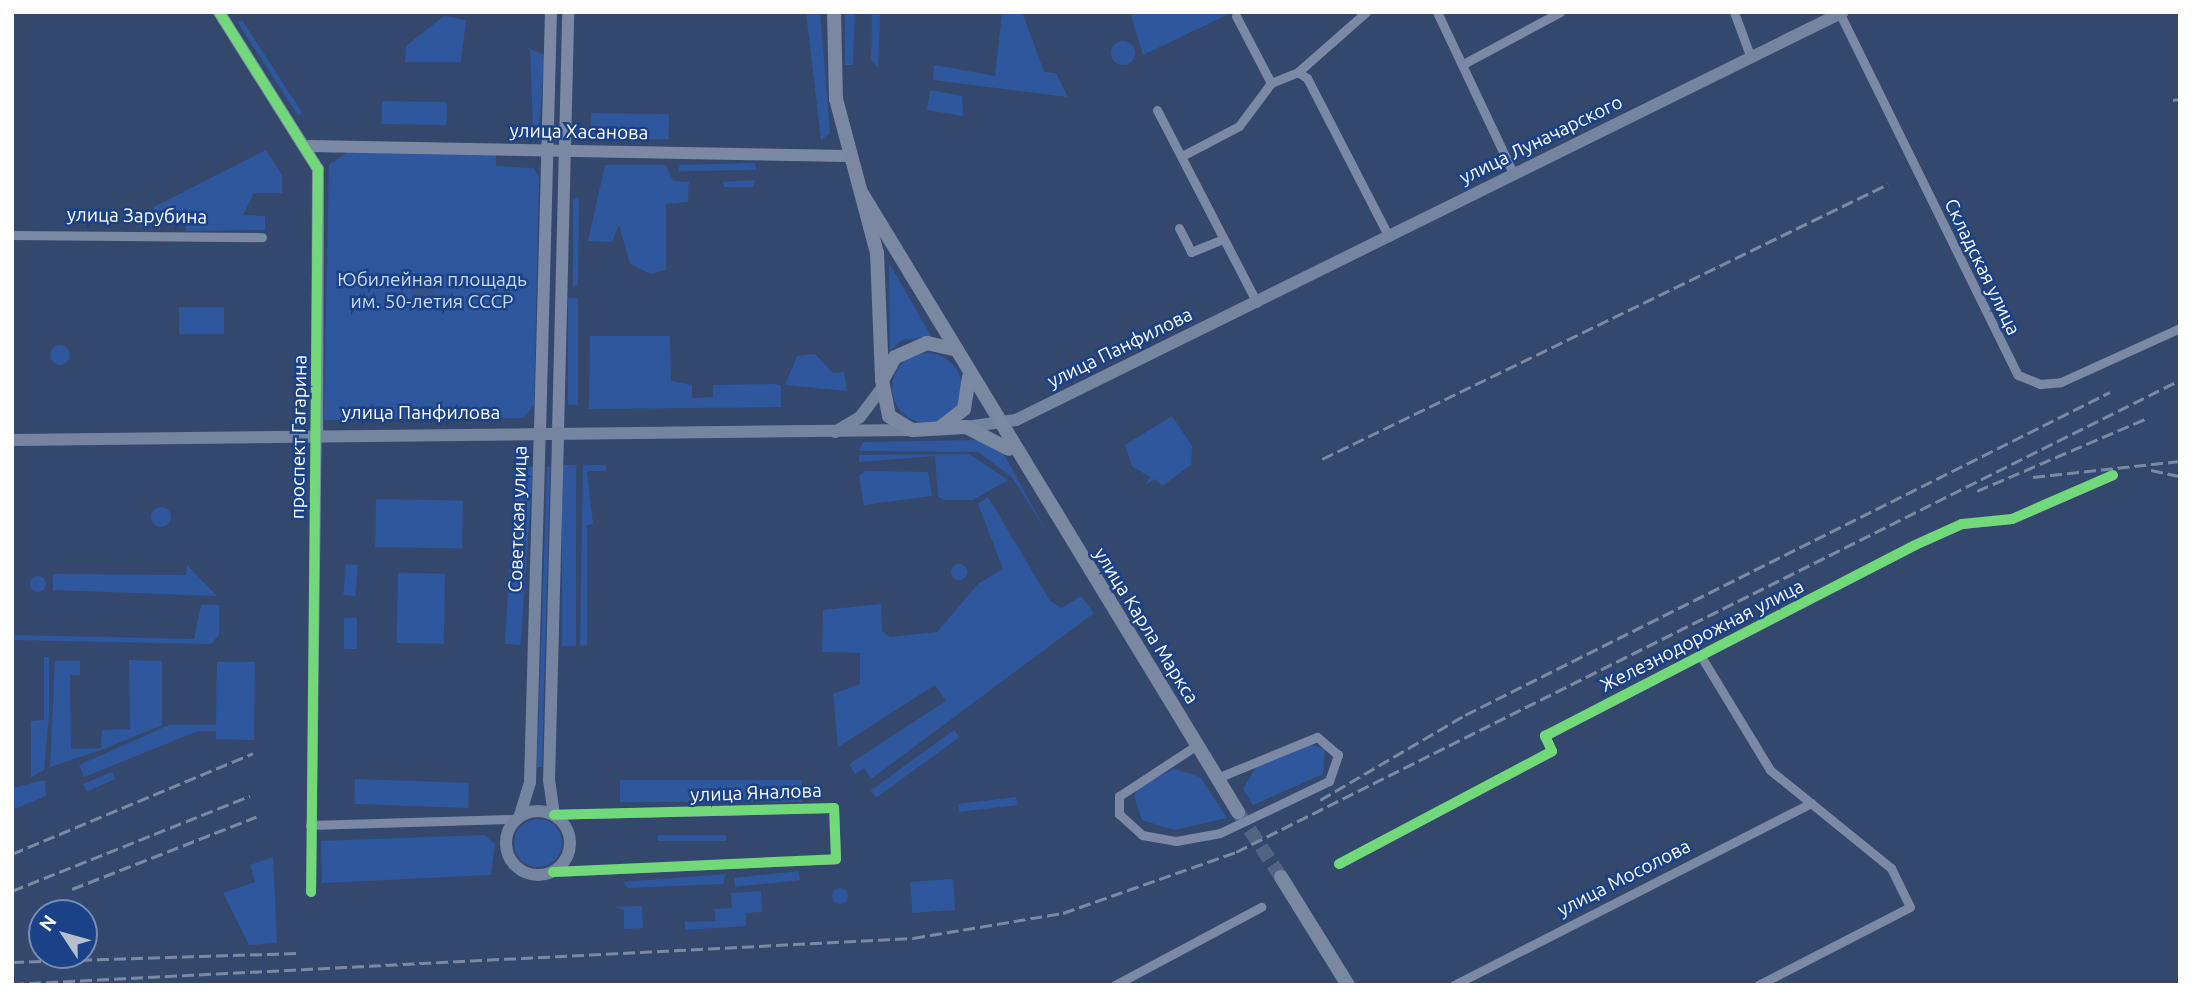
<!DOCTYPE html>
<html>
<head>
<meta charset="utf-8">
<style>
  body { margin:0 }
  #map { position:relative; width:2192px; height:997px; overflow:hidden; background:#34486e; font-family:Ubuntu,sans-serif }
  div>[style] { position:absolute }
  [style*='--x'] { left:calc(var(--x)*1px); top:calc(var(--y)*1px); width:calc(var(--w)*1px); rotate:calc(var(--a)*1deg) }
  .green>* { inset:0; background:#2f579d; transform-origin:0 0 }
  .round { border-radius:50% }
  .water>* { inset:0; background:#385285 }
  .primary-tunnel>* { height:14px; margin-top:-7px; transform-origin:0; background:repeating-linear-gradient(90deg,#526384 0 14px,transparent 0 21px) }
  .minor>* { height:9px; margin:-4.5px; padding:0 4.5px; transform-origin:4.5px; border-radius:4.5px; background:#7b89a4 }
  .tertiary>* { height:12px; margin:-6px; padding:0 6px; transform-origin:6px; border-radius:6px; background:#7b89a4 }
  .secondary>* { height:12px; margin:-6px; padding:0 6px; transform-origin:6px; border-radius:6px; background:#75849f }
  .secondary>.ring { margin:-6px; padding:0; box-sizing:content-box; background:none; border:12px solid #75849f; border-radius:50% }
  .primary>* { height:14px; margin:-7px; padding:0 7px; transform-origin:7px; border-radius:7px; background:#7a88a1 }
  .rail>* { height:2.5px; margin-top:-1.25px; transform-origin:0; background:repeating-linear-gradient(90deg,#7b89a4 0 12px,transparent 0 17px) }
  .cycleway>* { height:10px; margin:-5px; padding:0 5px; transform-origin:5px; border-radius:5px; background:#71d979 }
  span { translate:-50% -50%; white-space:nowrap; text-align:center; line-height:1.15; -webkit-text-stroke:5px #1b4186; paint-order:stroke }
  .street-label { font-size:19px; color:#fff }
  .park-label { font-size:19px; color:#c8daf9 }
  .frame { position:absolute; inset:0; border:14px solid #fff; pointer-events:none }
  .north { position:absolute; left:28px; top:899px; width:70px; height:70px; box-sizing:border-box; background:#1b4186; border:2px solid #768db6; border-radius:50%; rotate:306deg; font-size:19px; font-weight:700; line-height:28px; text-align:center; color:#fff }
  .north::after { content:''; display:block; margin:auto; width:24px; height:32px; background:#b8bfcc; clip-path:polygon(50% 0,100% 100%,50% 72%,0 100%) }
</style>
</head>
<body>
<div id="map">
  <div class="green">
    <i style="clip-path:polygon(806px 12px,820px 12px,830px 133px,821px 140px)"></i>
    <i style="clip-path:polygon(845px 12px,855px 12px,853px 65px,845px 65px)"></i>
    <i style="clip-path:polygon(872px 12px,880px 12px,878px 68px,871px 59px)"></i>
    <i style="clip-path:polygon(1002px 12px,1022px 12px,1044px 72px,1056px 73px,1068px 97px,933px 80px,934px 65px,995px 76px)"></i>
    <i style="clip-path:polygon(1130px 12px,1233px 12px,1143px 55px)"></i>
    <i style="clip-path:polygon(444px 16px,466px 20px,461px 62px,405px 62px,406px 46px)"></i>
    <i style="left:242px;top:20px;width:111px;height:5px;rotate:57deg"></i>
    <i class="round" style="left:1111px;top:41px;width:24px;height:24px"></i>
    <i style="clip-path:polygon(530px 49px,545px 55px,539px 125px,533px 125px)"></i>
    <i style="clip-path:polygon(930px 90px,962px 96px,963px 116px,927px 110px)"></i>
    <i style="left:382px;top:101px;width:65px;height:23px;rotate:1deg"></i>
    <i style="left:591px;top:113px;width:78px;height:25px;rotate:1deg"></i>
    <i style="clip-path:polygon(266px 150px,282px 175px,282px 193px,254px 193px,243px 215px,265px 216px,265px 230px,186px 231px,186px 223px,154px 223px,154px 207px)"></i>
    <i style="clip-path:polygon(348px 152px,496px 155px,496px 166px,534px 168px,539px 177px,534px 405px,523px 418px,324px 420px,329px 165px)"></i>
    <i style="clip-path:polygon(755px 163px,756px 170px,678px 171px,680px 165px)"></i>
    <i style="clip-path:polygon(605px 165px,666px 165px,673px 181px,689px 182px,688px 202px,666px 204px,666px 270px,651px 274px,630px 264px,619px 225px,612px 242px,588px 241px)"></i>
    <i style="clip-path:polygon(755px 180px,753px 187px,724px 187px,723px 182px)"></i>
    <i style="clip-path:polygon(579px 197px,578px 284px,573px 287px,573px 200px)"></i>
    <i style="clip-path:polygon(889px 263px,931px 336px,902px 340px,890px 351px)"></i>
    <i style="left:568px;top:298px;width:10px;height:107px"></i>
    <i style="left:179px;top:307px;width:45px;height:27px"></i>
    <i style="clip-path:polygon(590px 336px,670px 336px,671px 381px,692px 385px,692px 398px,713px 397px,713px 385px,774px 384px,781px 386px,781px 407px,589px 409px)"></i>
    <i class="round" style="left:50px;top:345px;width:20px;height:20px"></i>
    <i class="round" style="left:892px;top:353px;width:70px;height:70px"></i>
    <i style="clip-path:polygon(815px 354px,833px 373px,844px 372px,847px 391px,785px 385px,797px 356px)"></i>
    <i style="clip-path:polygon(1172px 416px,1192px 446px,1191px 465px,1162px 486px,1155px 479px,1145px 485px,1150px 477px,1132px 466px,1125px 445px)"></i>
    <i style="clip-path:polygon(981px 440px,1002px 451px,1046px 531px,1012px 477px,978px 452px,859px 451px,863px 442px)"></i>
    <i style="clip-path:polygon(969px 454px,1008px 480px,973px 500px,945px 500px,938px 497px,935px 456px,859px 462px,859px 455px)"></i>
    <i style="left:562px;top:465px;width:14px;height:181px"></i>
    <i style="clip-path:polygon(583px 465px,606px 465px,606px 471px,587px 471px,593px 524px,587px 525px,587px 645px,580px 646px)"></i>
    <i style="left:517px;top:466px;width:16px;height:178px;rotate:4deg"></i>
    <i style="clip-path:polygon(547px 467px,550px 467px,542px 767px,537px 767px)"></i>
    <i style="clip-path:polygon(865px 471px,928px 472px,932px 496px,864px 505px,859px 476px)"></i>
    <i style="clip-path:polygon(988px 497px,1050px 601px,1062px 608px,1081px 596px,1094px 613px,871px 779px,864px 768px,855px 774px,849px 764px,946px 701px,935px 685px,838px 747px,833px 694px,860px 684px,860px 653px,822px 652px,823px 610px,881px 604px,882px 631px,890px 637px,937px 632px,978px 584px,1003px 569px,978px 504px)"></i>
    <i style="left:376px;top:499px;width:87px;height:48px;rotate:1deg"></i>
    <i class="round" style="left:151px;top:507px;width:20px;height:20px"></i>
    <i style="left:346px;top:564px;width:12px;height:31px;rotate:5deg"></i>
    <i class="round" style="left:951px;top:564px;width:16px;height:16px"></i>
    <i style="clip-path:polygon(187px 565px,217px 596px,53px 590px,53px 574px,186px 575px)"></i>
    <i style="left:398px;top:573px;width:47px;height:70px;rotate:1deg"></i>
    <i class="round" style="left:30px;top:576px;width:16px;height:16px"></i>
    <i style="clip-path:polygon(201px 605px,219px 605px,219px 635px,211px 644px,12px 640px,12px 619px,14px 635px,194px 639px)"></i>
    <i style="left:344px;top:618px;width:13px;height:31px"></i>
    <i style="clip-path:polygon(44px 657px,49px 657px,49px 716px,44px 770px,31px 777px,31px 721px,44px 720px)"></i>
    <i style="clip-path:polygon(129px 660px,162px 661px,162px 725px,104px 749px,50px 767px,55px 661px,80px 661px,80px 675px,70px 675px,71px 749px,101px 748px,102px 730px,130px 729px)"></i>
    <i style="clip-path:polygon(217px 662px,255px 662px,254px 740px,216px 739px,216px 731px,198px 731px,84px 777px,79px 765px,169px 725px,216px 725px)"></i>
    <i style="left:954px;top:730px;width:9px;height:103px;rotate:54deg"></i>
    <i style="clip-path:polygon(1307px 744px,1325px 749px,1323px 774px,1253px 805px,1243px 789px,1257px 766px)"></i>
    <i style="clip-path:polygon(1175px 769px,1200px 777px,1227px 818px,1174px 830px,1142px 820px,1134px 796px,1141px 784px)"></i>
    <i style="left:112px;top:772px;width:8px;height:31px;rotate:67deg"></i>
    <i style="left:355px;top:779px;width:114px;height:25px;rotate:2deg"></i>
    <i style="clip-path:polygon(45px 780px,46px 796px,12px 810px,12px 788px)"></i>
    <i style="left:802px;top:780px;width:22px;height:182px;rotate:90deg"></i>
    <i style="left:1016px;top:797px;width:8px;height:58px;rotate:83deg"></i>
    <i class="round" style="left:514px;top:819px;width:48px;height:48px"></i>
    <i style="clip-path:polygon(484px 835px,495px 844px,491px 875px,322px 883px,321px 841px)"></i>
    <i style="left:726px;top:835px;width:6px;height:68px;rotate:90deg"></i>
    <i style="clip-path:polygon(273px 857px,277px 943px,249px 945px,223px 893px,255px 882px,250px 865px)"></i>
    <i style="left:799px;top:871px;width:9px;height:65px;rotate:84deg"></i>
    <i style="clip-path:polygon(726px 874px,723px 884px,628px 888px,623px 882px)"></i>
    <i style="left:953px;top:879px;width:31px;height:43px;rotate:86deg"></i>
    <i class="round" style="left:832px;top:888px;width:16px;height:16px"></i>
    <i style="clip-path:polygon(761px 891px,762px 912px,746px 913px,746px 926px,685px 930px,685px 922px,715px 921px,715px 909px,732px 908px,731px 893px)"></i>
    <i style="clip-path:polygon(642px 906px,643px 928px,624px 929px,624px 910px,614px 907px)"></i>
  </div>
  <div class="water">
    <i class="round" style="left:411px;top:277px;width:24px;height:24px"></i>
  </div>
  <div class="primary-tunnel">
    <i style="--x:1238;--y:812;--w:78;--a:56.5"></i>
  </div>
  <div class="minor">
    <i style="--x:1437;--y:12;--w:180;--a:64.7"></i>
    <i style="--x:1734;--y:12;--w:49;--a:69.7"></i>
    <i style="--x:1840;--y:14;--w:402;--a:63.8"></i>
    <i style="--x:2018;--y:375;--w:24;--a:22"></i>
    <i style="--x:2040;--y:384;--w:21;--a:-5"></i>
    <i style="--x:2061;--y:382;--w:131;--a:-24.4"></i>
    <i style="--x:1236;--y:16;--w:76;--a:62.4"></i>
    <i style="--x:1271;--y:83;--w:29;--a:-22"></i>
    <i style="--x:1298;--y:72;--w:11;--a:34"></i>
    <i style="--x:1307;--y:78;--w:179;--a:62.7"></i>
    <i style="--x:1465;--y:63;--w:108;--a:-28.2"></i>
    <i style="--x:1298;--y:72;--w:91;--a:-41.4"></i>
    <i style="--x:1157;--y:110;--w:217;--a:62.6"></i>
    <i style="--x:1182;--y:156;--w:64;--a:-27.8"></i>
    <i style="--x:1239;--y:126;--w:54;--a:-53.3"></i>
    <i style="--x:1179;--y:228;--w:27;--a:63"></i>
    <i style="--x:1191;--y:252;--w:35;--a:-22"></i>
    <i style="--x:12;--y:235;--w:250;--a:0.5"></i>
    <i style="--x:1702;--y:658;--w:131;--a:58.7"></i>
    <i style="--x:1770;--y:770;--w:156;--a:39"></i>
    <i style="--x:1891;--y:868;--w:43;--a:64"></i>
    <i style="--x:1910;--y:907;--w:171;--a:152.8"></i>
    <i style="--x:1197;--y:745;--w:93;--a:146.8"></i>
    <i style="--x:1119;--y:796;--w:18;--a:90"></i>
    <i style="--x:1119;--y:814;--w:31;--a:42"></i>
    <i style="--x:1142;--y:835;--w:35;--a:10"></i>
    <i style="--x:1176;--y:841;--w:45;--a:-10.3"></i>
    <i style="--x:1220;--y:833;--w:121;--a:-25.5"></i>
    <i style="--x:1329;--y:781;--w:28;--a:-71"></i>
    <i style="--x:1338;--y:755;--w:28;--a:-139"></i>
    <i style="--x:1317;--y:737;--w:108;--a:157.7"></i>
    <i style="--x:310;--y:825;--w:205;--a:-1.7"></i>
    <i style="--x:1339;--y:864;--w:241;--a:-27.9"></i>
    <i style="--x:1552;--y:751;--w:17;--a:-115"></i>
    <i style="--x:1545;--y:736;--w:416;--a:-27.3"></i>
    <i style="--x:1915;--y:545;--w:51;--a:-24.1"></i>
    <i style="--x:1962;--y:524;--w:50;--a:-5.7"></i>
    <i style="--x:2012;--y:519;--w:110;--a:-23.5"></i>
    <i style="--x:553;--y:872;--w:283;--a:-2.6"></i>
    <i style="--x:836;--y:859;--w:51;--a:-92.2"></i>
    <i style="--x:834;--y:808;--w:280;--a:178.6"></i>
    <i style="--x:311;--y:892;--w:460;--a:-89.3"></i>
    <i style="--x:1115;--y:985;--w:166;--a:-28.1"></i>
    <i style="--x:1454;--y:985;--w:401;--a:-27"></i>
  </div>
  <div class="tertiary">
    <i style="--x:219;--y:12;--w:186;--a:57.8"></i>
    <i style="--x:318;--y:169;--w:263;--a:90.2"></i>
    <i style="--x:309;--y:146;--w:539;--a:1.06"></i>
    <i style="--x:540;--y:431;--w:419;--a:-88.5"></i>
    <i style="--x:558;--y:432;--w:420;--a:-88.6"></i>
  </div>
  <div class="secondary">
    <i style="--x:966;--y:427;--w:50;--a:-8"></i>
    <i style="--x:1016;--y:420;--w:922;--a:-26.26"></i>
    <i style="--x:835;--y:432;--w:29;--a:-31"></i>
    <i style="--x:860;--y:417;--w:36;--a:-53"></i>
    <i style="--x:12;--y:440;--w:900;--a:-0.64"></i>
    <i class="ring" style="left:506px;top:811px;width:52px;height:52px"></i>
    <i style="--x:520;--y:815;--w:34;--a:-73"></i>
    <i style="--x:530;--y:782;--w:351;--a:-88.4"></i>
    <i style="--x:554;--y:815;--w:34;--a:-98"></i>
    <i style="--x:549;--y:781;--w:349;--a:-88.5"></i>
  </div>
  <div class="primary">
    <i style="--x:834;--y:12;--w:87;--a:88.7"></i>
    <i style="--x:836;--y:99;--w:159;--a:75.1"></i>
    <i style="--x:877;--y:253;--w:127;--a:87.7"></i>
    <i style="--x:861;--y:192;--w:726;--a:58.7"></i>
    <i style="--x:953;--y:349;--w:27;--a:-167"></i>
    <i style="--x:927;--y:343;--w:35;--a:156"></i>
    <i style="--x:895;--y:357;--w:26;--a:119"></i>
    <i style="--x:882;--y:380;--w:37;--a:79"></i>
    <i style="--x:889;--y:416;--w:27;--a:31"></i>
    <i style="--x:912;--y:430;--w:54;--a:-3.2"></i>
    <i style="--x:966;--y:427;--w:48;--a:27.1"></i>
    <i style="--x:941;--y:427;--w:29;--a:-38"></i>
    <i style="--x:964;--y:409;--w:33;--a:-81"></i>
    <i style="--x:1281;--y:877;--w:127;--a:58.2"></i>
  </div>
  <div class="rail">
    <i style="--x:2173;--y:100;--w:7;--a:-8"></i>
    <i style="--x:1322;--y:459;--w:629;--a:-25.91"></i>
    <i style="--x:2151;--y:470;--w:30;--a:12"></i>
    <i style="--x:2033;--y:477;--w:148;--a:-6.2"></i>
    <i style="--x:1977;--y:491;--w:183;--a:-23.2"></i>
    <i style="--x:1320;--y:800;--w:168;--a:-30.4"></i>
    <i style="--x:1465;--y:715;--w:721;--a:-26.6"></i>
    <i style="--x:12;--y:854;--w:261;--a:-22.7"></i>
    <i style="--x:72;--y:889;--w:198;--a:-21.4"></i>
    <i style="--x:12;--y:891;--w:256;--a:-21.8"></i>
    <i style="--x:12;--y:962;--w:285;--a:-1.8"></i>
    <i style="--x:12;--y:984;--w:902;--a:-2.92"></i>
    <i style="--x:913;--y:938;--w:152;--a:-9.5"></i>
    <i style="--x:1063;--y:913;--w:183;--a:-19.4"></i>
    <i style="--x:1236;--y:852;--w:1055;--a:-26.57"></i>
  </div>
  <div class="cycleway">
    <i style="--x:219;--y:12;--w:186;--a:57.8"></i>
    <i style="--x:318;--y:169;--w:723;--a:90.55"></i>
    <i style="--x:1339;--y:864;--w:241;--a:-27.9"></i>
    <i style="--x:1552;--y:751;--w:17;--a:-115"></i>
    <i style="--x:1545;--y:736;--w:416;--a:-27.3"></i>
    <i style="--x:1915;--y:545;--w:51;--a:-24.1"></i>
    <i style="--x:1962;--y:524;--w:50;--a:-5.7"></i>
    <i style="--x:2012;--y:519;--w:110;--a:-23.5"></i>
    <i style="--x:553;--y:872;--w:283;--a:-2.6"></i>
    <i style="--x:836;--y:859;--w:51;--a:-92.2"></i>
    <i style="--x:834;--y:808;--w:280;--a:178.6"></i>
  </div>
  <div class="street-label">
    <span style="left:579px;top:132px;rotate:1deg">улица Хасанова</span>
    <span style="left:1541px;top:140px;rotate:-26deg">улица Луначарского</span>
    <span style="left:137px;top:216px;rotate:1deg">улица Зарубина</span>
    <span style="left:1982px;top:267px;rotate:64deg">Складская улица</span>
    <span style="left:1120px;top:348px;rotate:-26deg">улица Панфилова</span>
    <span style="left:421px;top:413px">улица Панфилова</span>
    <span style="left:299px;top:437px;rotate:-89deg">проспект Гагарина</span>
    <span style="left:518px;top:519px;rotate:-88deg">Советская улица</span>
    <span style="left:1146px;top:626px;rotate:58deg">улица Карла Маркса</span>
    <span style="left:1702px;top:636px;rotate:-27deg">Железнодорожная улица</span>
    <span style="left:756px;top:793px;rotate:-2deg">улица Яналова</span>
    <span style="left:1624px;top:878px;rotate:-27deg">улица Мосолова</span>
  </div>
  <div class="park-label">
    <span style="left:432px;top:291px">Юбилейная площадь<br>им. 50-летия СССР</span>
  </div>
  <div class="frame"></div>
  <div class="north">N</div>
</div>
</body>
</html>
